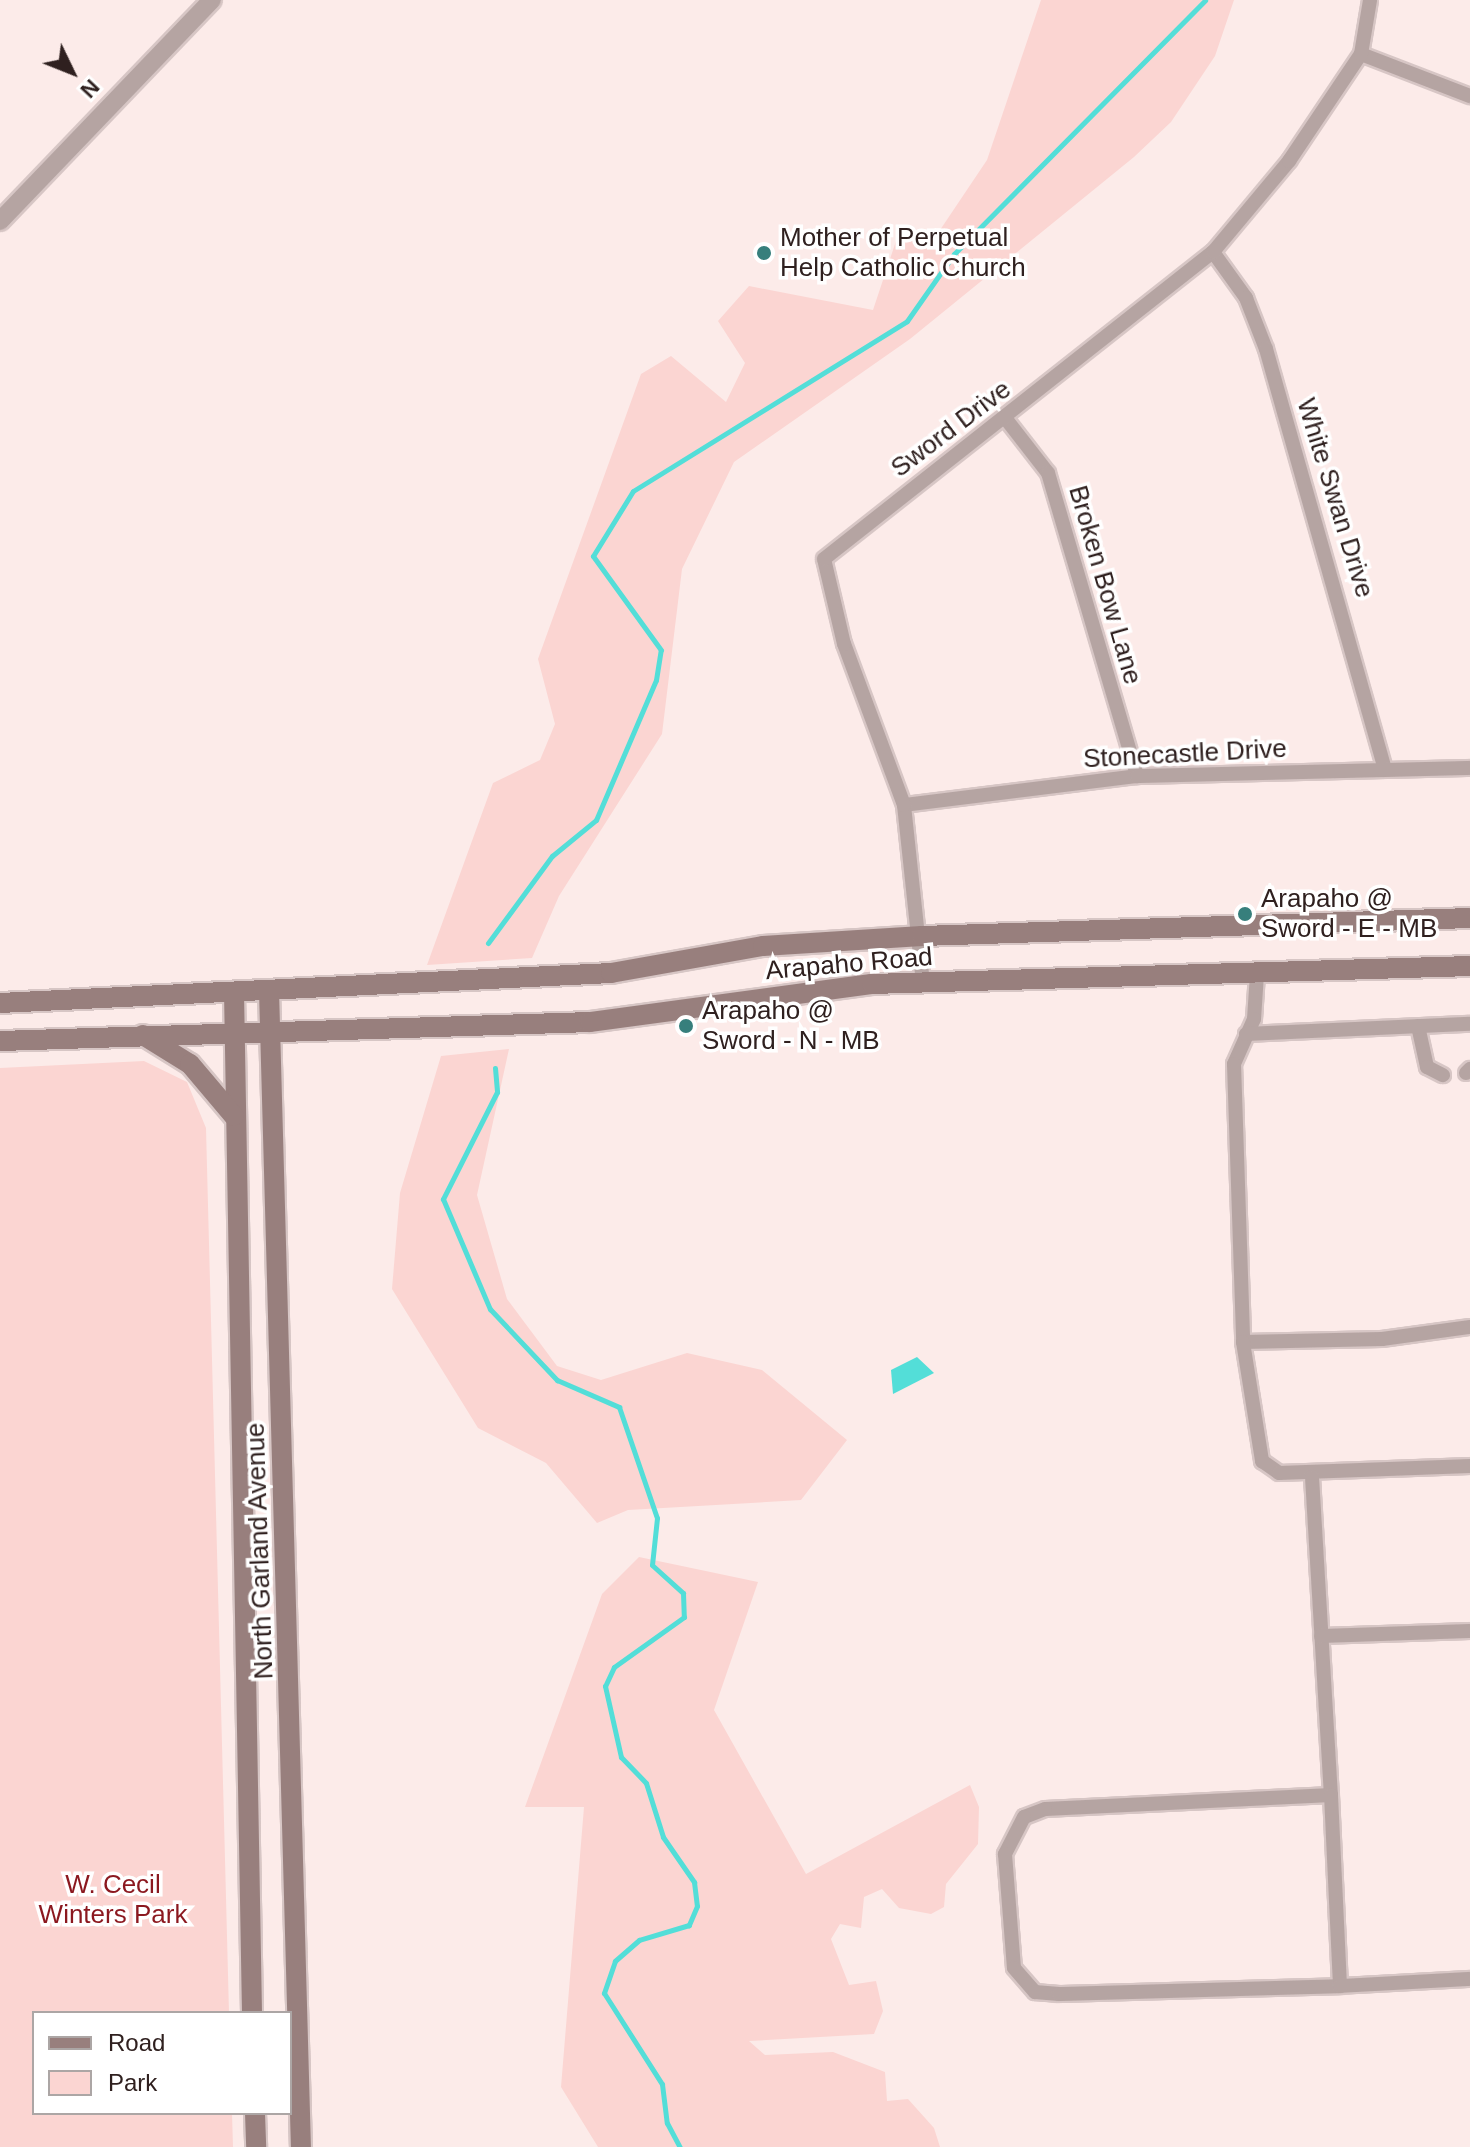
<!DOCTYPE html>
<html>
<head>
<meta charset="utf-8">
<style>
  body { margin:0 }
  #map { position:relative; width:1470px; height:2147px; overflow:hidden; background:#fcebe9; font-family:Helvetica,sans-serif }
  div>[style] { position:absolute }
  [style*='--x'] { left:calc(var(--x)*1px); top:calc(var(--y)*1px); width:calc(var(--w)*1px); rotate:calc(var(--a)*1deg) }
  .green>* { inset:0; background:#fbd5d2 }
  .water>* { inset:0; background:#53ded8 }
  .stream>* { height:5px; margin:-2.5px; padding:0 2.5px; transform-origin:2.5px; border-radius:2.5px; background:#53ded8 }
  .roads { filter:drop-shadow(2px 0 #d7c6c5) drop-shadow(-2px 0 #d7c6c5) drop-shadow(0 2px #d7c6c5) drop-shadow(0 -2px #d7c6c5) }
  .minor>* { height:14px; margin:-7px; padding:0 7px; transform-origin:7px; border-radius:7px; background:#b5a4a2 }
  .tertiary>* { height:18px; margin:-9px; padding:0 9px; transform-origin:9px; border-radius:9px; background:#b5a4a2 }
  .secondary>* { height:20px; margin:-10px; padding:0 10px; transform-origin:10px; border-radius:10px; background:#987f7d }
  .dots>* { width:22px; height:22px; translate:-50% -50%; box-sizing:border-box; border:4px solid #fff; border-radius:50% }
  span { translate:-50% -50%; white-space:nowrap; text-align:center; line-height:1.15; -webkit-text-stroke:7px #fff; paint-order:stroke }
  .poi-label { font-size:26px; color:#2f201f }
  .left { translate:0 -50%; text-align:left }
  .street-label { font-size:26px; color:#2f201f }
  .park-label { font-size:26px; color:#8b181f }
  .legend { position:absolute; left:32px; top:2011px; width:260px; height:104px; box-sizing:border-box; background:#fff; border:2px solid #aca6a5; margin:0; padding:10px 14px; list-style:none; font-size:24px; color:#2f201f }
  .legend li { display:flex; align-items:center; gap:16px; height:40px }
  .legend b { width:40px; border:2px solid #aca6a5 }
  .north { position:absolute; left:32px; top:32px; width:80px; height:80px; -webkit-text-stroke:6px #fff; paint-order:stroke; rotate:133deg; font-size:22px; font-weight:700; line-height:32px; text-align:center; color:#2f201f }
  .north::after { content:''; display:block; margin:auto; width:28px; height:36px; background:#2f201f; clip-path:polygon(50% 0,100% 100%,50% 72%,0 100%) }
</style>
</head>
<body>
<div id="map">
  <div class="green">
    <i style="clip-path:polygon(1041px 0,1234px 0,1215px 56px,1171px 122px,1134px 157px,910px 339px,734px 462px,682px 569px,662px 734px,559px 896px,532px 958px,427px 965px,493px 783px,540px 760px,555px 724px,538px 659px,641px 374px,671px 356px,726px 402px,745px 363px,718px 321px,749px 286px,873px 310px,898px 235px,934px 239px,987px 160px)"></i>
    <i style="clip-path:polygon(509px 1049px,477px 1195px,507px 1299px,557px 1366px,601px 1380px,687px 1353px,762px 1370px,847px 1440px,801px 1500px,628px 1510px,597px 1523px,546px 1463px,478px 1428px,392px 1289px,400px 1193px,441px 1056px)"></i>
    <i style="clip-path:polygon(144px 1061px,187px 1082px,206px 1128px,229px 2013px,34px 2013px,34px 2113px,232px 2113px,233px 2147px,0 2147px,0 1068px)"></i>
    <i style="clip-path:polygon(639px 1557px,758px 1582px,714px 1710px,806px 1874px,970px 1785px,979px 1807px,978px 1844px,946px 1884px,944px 1907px,931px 1914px,899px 1908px,882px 1889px,864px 1897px,861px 1928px,840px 1924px,831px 1939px,849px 1985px,876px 1981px,883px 2011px,874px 2034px,749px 2041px,765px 2055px,833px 2052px,885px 2072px,887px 2101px,908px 2099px,934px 2128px,940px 2147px,598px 2147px,561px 2087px,584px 1807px,525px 1807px,602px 1594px)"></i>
  </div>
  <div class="water">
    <i style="clip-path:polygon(917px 1357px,934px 1373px,893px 1394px,891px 1370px)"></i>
  </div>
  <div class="stream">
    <i style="--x:488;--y:943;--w:108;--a:-53.7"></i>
    <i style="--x:552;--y:856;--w:57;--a:-39.3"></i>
    <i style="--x:596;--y:820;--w:152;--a:-66.8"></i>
    <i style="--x:656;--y:680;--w:30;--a:-81"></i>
    <i style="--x:661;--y:650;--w:116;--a:-125.9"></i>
    <i style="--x:593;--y:556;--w:76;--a:-58.4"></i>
    <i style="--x:633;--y:491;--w:322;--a:-31.8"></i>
    <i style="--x:907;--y:321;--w:82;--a:-55"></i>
    <i style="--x:954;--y:254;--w:357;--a:-45.3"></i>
    <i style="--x:495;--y:1068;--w:24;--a:85"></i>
    <i style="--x:497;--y:1092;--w:120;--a:116.8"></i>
    <i style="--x:443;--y:1199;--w:120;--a:66.9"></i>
    <i style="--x:490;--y:1309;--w:98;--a:46.7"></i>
    <i style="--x:557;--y:1380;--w:68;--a:23.5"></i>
    <i style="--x:619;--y:1407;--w:117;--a:71.1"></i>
    <i style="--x:657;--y:1518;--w:47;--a:96.1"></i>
    <i style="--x:652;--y:1565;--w:42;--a:42.1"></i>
    <i style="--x:683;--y:1593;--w:24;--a:88"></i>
    <i style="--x:684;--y:1617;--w:86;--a:144.5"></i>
    <i style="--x:614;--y:1667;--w:21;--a:115"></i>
    <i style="--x:605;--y:1686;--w:73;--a:77.3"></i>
    <i style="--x:621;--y:1757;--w:36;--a:46"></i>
    <i style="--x:646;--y:1783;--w:57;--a:72.5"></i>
    <i style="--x:663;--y:1837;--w:55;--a:55.4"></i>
    <i style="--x:694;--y:1882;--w:24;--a:83"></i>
    <i style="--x:697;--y:1906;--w:21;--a:113"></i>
    <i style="--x:689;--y:1925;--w:52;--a:163.3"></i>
    <i style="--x:639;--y:1940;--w:32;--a:139"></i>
    <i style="--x:615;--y:1961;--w:34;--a:109"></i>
    <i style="--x:604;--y:1993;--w:108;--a:57.5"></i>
    <i style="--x:662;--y:2084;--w:39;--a:83"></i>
    <i style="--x:667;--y:2123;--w:27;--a:62"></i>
  </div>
  <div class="roads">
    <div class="minor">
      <i style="--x:1361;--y:54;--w:117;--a:21.1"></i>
      <i style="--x:1213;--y:252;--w:57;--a:54.3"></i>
      <i style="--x:1246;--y:298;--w:55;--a:68.6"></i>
      <i style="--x:1266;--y:349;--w:437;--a:74.2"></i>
      <i style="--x:1006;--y:419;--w:68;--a:52.1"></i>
      <i style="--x:1048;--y:473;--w:316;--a:73.6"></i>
      <i style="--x:904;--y:805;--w:235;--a:-7.1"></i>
      <i style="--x:1137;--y:776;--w:333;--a:-1.4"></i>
      <i style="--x:1257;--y:974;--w:45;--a:93.8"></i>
      <i style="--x:1254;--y:1019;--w:49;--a:114"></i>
      <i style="--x:1234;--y:1064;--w:278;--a:88.1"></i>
      <i style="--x:1243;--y:1342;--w:139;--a:-1.2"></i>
      <i style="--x:1382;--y:1339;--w:89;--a:-7.8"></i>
      <i style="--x:923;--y:983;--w:179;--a:-96.1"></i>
      <i style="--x:904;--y:805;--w:172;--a:-110.4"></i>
      <i style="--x:844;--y:644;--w:87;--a:-103.2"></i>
      <i style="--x:824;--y:559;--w:496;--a:-38.3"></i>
      <i style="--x:1213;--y:252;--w:119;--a:-50.1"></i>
      <i style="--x:1289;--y:161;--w:129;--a:-56.1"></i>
      <i style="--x:1361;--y:54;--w:55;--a:-80.5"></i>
      <i style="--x:1418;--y:1026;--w:42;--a:77.6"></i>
      <i style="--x:1427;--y:1067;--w:18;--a:27"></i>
      <i style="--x:1246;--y:1034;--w:224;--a:-2.6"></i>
      <i style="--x:1466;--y:1073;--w:6;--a:-45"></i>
      <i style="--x:1243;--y:1342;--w:121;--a:80.9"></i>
      <i style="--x:1262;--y:1461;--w:21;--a:35"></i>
      <i style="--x:1279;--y:1473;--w:191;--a:-2.1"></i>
      <i style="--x:1312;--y:1477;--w:319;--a:86.6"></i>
      <i style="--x:1331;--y:1795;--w:286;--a:177.2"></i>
      <i style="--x:1045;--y:1809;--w:22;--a:159"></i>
      <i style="--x:1024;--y:1817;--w:42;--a:117.2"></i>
      <i style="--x:1005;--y:1854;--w:114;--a:85.5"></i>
      <i style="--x:1014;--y:1968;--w:32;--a:49"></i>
      <i style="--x:1035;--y:1992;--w:24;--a:5"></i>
      <i style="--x:1059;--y:1994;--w:281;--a:-1.6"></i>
      <i style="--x:1340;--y:1986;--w:191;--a:-92.7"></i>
      <i style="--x:1321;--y:1636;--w:149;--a:-1.9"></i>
      <i style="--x:1340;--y:1986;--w:130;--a:-3.1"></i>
    </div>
    <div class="tertiary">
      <i style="--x:0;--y:221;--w:306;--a:-46.2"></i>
    </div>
    <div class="secondary">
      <i style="--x:269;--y:990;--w:1157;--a:88.42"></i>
      <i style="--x:234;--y:992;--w:1021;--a:88.99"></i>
      <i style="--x:0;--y:1003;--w:612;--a:-2.81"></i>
      <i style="--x:611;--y:973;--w:154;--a:-10.1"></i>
      <i style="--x:763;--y:946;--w:159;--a:-3.6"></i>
      <i style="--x:922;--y:936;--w:548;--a:-1.88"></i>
      <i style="--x:143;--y:1035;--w:55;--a:31.7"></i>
      <i style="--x:190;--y:1064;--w:68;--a:49.8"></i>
      <i style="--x:0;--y:1041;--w:590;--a:-1.84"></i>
      <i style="--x:590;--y:1022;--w:285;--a:-7.7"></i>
      <i style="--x:872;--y:984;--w:598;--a:-1.72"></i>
      <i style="--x:255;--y:2113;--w:34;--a:88"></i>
    </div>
  </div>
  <div class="dots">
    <i style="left:764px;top:253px;background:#377f7c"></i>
    <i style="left:1245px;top:914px;background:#377f7c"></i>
    <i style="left:686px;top:1026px;background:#377f7c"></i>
  </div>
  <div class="poi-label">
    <span class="left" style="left:780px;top:253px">Mother of Perpetual<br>Help Catholic Church</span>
    <span class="left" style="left:1261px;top:914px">Arapaho @<br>Sword - E - MB</span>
    <span class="left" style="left:702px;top:1026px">Arapaho @<br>Sword - N - MB</span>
  </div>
  <div class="street-label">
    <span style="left:951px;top:429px;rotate:-37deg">Sword Drive</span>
    <span style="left:1335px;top:498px;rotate:73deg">White Swan Drive</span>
    <span style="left:1105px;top:585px;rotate:74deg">Broken Bow Lane</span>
    <span style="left:1185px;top:754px;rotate:-3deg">Stonecastle Drive</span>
    <span style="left:849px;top:964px;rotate:-5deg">Arapaho Road</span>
    <span style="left:260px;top:1551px;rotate:-92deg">North Garland Avenue</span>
  </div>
  <div class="park-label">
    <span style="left:113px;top:1900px">W. Cecil<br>Winters Park</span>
  </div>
  <ul class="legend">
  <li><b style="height:10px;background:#987f7d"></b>Road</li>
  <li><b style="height:22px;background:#fbd5d2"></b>Park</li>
  </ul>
  <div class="north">N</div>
</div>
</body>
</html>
